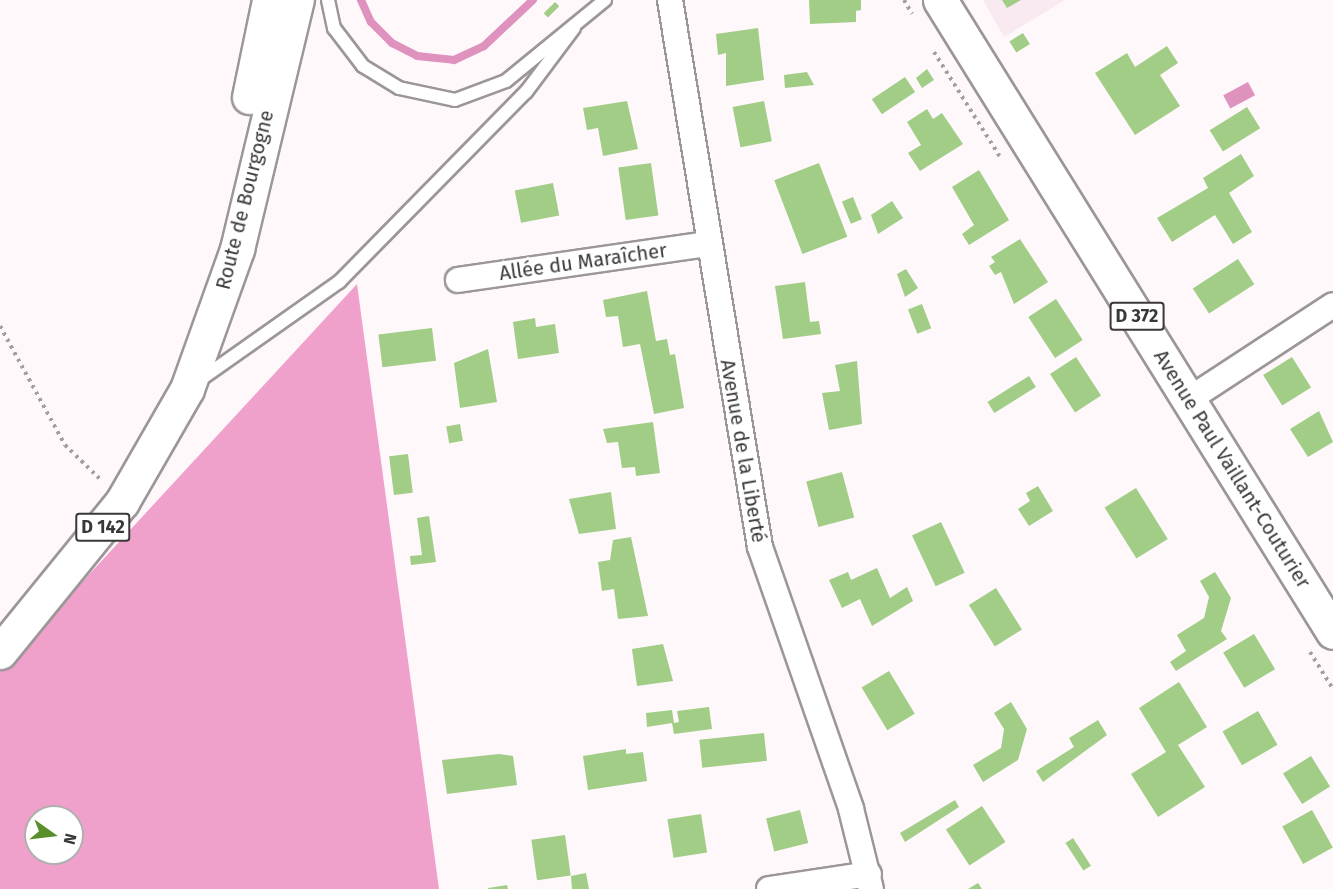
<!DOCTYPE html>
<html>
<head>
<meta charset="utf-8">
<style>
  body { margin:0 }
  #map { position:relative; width:1333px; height:889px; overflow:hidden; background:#fef8fb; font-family:"Fira Sans",sans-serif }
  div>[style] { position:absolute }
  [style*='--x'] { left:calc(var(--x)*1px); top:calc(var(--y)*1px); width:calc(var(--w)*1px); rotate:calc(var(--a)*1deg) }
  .built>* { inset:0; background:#f9e9f1 }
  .forest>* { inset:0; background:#efa1cc }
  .water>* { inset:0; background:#de92bd; transform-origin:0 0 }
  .stream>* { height:8px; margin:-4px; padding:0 4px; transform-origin:4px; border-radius:4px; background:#de92bd }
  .building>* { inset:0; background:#a1cd86; transform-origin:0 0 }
  .path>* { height:4px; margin-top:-2px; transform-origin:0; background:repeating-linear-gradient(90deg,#a39ea0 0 3px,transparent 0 7.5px) }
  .roads { filter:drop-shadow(2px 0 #9d9699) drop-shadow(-2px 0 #9d9699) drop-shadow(0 2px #9d9699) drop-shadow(0 -2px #9d9699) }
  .service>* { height:12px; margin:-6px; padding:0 6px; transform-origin:6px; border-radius:6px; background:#fff }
  .minor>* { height:24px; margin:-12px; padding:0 12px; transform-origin:12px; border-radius:12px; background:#fff }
  .primary>* { height:33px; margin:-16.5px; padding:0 16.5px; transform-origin:16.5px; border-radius:16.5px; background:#fff }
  span { translate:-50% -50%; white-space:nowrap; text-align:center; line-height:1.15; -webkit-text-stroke:4.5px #fff; paint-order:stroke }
  .shield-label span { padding:2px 4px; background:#fff; border:2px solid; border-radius:4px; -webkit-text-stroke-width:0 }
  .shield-label { font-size:18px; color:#3a3738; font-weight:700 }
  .street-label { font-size:20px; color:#3a3738 }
  .north { position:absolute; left:24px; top:805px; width:60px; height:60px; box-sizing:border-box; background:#fff; border:2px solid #b0afaf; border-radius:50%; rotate:104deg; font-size:16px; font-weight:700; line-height:24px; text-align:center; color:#3a3738 }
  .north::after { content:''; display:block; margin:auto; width:21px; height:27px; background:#588f2b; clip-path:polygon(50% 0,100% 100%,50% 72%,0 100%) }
</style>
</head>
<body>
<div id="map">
  <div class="built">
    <i style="clip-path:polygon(983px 0,1065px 0,1004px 37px)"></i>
  </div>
  <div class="forest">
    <i style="clip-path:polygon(evenodd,357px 284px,439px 889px,0 889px,0 671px,357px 284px,36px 817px,72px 817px,72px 853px,36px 853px,36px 817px)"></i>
  </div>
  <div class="water">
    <i style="left:1248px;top:82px;width:15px;height:28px;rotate:62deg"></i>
  </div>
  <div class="stream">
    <i style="--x:361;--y:0;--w:24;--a:66"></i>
    <i style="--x:371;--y:22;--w:30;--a:45"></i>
    <i style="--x:392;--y:43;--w:28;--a:27"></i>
    <i style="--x:417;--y:56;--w:37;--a:6"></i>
    <i style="--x:454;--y:60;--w:33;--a:-25"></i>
    <i style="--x:484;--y:46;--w:67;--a:-43.2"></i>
  </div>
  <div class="building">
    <i style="clip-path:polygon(809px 0,861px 0,861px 10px,856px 11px,856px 22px,810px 24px)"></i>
    <i style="clip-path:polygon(1002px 0,1021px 0,1007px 8px)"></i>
    <i style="left:555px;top:2px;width:6px;height:16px;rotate:45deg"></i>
    <i style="clip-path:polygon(758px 28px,764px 80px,726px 86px,726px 53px,718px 55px,716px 34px)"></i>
    <i style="left:1023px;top:33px;width:13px;height:16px;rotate:58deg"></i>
    <i style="clip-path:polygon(1167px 46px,1178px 63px,1160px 75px,1180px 106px,1135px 135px,1095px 73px,1127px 53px,1135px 67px)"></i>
    <i style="clip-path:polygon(927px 69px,934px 80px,922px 88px,916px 78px)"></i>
    <i style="clip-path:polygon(807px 72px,814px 85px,785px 88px,784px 75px)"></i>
    <i style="left:905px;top:77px;width:18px;height:40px;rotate:56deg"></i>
    <i style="clip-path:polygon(627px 101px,638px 149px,603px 156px,598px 128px,587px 130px,583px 108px)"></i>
    <i style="left:764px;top:101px;width:41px;height:32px;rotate:79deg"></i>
    <i style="left:1247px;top:107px;width:25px;height:44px;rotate:58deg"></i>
    <i style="clip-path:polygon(927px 109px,933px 119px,942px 113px,963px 144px,920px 171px,908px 153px,921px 145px,907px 122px)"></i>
    <i style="clip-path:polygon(1241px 154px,1254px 176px,1229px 193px,1252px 232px,1233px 244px,1215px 215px,1172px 242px,1157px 218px,1208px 188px,1203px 178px)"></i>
    <i style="left:651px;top:163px;width:53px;height:33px;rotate:82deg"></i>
    <i style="left:819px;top:163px;width:79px;height:48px;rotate:69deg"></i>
    <i style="clip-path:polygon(979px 170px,1009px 220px,969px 245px,962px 234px,974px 225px,952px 187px)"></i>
    <i style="left:553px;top:183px;width:33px;height:39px;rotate:79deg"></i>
    <i style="left:853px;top:197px;width:24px;height:12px;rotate:68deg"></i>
    <i style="clip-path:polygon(892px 201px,903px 218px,878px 234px,871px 215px)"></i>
    <i style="clip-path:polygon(1020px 239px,1048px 282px,1014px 304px,1001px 272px,995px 275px,989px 266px,995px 262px,991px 257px)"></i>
    <i style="left:1238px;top:259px;width:30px;height:54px;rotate:57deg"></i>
    <i style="clip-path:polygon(906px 269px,918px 288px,905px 297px,897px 274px)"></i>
    <i style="clip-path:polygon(805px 282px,810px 322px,819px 321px,821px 334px,783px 339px,775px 286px)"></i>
    <i style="clip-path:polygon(647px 291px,656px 341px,667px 339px,670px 355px,675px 354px,684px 408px,654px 414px,640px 344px,623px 347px,618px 316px,606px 317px,603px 300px)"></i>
    <i style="left:1056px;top:299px;width:49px;height:33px;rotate:57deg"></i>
    <i style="left:922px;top:304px;width:26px;height:15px;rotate:69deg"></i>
    <i style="clip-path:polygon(535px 318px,536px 327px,555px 324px,559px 353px,518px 359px,513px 322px)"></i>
    <i style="left:432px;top:328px;width:33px;height:54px;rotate:83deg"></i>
    <i style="clip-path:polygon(488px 349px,497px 402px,460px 408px,454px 363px)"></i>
    <i style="left:1076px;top:357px;width:46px;height:31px;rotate:57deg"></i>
    <i style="left:1292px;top:357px;width:36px;height:34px;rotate:58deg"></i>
    <i style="clip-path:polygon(857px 361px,862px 424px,829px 430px,822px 393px,840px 391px,835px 365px)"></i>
    <i style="left:1029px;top:376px;width:13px;height:49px;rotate:58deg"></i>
    <i style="clip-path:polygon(1319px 411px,1333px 442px,1308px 457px,1290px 429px)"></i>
    <i style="clip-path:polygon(653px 422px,660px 473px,636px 476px,635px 467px,622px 468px,618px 442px,607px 443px,603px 429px)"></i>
    <i style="left:460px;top:424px;width:17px;height:14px;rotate:80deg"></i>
    <i style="left:408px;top:454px;width:39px;height:19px;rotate:83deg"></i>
    <i style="left:842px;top:472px;width:47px;height:37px;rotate:75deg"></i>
    <i style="clip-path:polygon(1038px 486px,1053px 511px,1029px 526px,1018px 509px,1030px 501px,1026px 493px)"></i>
    <i style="left:1136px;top:488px;width:60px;height:37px;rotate:58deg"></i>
    <i style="clip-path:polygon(611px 492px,616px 529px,579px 534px,569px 499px)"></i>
    <i style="clip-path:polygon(429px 516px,436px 562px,411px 565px,410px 556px,422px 555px,417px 518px)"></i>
    <i style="left:941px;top:522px;width:56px;height:32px;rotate:65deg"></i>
    <i style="clip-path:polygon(631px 537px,648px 616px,618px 619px,614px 589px,602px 591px,598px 562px,610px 560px,613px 540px)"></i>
    <i style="clip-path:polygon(877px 568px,890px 598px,907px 587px,913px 601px,872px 626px,860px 599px,842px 608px,829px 580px,848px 572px,851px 580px)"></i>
    <i style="clip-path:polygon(1215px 572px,1231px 598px,1221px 631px,1227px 639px,1176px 671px,1170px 662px,1186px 651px,1177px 635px,1204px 618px,1209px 597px,1200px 581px)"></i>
    <i style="left:996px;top:588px;width:49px;height:32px;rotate:58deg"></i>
    <i style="left:1254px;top:634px;width:41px;height:36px;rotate:59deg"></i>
    <i style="clip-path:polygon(663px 644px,673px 681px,637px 686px,632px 649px)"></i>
    <i style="left:889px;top:671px;width:50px;height:32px;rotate:59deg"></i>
    <i style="clip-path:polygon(1179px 682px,1207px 727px,1178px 745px,1205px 787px,1158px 817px,1131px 774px,1166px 752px,1139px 708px)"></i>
    <i style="clip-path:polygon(1011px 702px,1027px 729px,1018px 760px,983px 782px,973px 765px,1001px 748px,1004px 729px,994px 713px)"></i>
    <i style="clip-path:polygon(709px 707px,712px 729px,674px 734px,672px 723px,647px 727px,646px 713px,672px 710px,674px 723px,679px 722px,677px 711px)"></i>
    <i style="left:1258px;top:711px;width:39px;height:41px;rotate:60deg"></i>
    <i style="clip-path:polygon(1098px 720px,1107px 735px,1043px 782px,1036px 771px,1074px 747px,1069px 738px)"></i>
    <i style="left:764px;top:733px;width:28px;height:65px;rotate:84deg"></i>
    <i style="clip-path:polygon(626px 749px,626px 754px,643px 752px,647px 781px,588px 790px,583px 756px)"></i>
    <i style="clip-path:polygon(499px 754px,513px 756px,517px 785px,447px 794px,442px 760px)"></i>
    <i style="left:1311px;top:756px;width:36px;height:33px;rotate:58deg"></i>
    <i style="clip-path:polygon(955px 800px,959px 807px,905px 842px,900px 833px)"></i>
    <i style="left:982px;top:806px;width:43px;height:43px;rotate:57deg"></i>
    <i style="left:800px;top:810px;width:34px;height:35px;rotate:76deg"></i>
    <i style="left:1312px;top:810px;width:43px;height:34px;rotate:61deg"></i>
    <i style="left:701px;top:814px;width:39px;height:34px;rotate:81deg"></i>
    <i style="left:565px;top:835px;width:41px;height:34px;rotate:82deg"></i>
    <i style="left:1073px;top:838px;width:33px;height:9px;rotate:57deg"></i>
    <i style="clip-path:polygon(586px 873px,589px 889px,572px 889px,571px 876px)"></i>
    <i style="clip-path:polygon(978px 883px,982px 889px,968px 889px)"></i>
    <i style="clip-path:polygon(507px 885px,508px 889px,488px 889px,488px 888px)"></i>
  </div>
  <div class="path">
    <i style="--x:904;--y:0;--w:16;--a:60"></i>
    <i style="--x:934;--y:52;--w:124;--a:57.8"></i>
    <i style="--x:0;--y:326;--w:136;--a:61.4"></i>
    <i style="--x:65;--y:445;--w:50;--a:44.2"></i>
    <i style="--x:1310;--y:652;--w:44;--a:58.1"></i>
  </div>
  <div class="roads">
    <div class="service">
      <i style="--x:328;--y:0;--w:29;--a:78"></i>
      <i style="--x:334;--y:28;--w:48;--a:52.7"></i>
      <i style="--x:363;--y:66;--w:42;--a:31.4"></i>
      <i style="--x:399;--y:88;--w:57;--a:12.1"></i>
      <i style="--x:455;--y:100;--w:54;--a:-20.4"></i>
      <i style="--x:506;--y:81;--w:128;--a:-39.3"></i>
      <i style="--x:197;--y:382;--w:174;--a:-35.2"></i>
      <i style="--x:339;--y:282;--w:267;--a:-45.5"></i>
      <i style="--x:526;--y:92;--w:80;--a:-53.1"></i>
    </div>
    <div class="minor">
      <i style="--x:670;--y:0;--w:554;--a:80.66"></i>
      <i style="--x:760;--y:547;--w:277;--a:70.8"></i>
      <i style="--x:851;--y:809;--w:82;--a:76"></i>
      <i style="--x:458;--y:280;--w:253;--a:-8.2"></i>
      <i style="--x:1188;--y:400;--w:173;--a:-33.2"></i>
      <i style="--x:769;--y:889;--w:101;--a:-8.5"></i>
    </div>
    <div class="primary">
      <i style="--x:940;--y:0;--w:744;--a:58.13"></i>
      <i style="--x:249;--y:97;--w:99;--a:-78.3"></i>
      <i style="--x:0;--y:652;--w:193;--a:-50.9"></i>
      <i style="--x:122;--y:502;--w:130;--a:-60.1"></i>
      <i style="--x:187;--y:389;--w:149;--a:-70.3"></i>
      <i style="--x:237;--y:249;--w:256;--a:-76.5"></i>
    </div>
  </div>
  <div class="shield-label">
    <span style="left:1137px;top:316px">D 372</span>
    <span style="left:103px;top:527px">D 142</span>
  </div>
  <div class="street-label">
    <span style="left:245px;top:200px;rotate:-76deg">Route de Bourgogne</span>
    <span style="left:583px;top:262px;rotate:-8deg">Allée du Maraîcher</span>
    <span style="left:743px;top:451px;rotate:80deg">Avenue de la Liberté</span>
    <span style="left:1232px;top:469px;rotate:58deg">Avenue Paul Vaillant-Couturier</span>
  </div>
  <div class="north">N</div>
</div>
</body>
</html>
